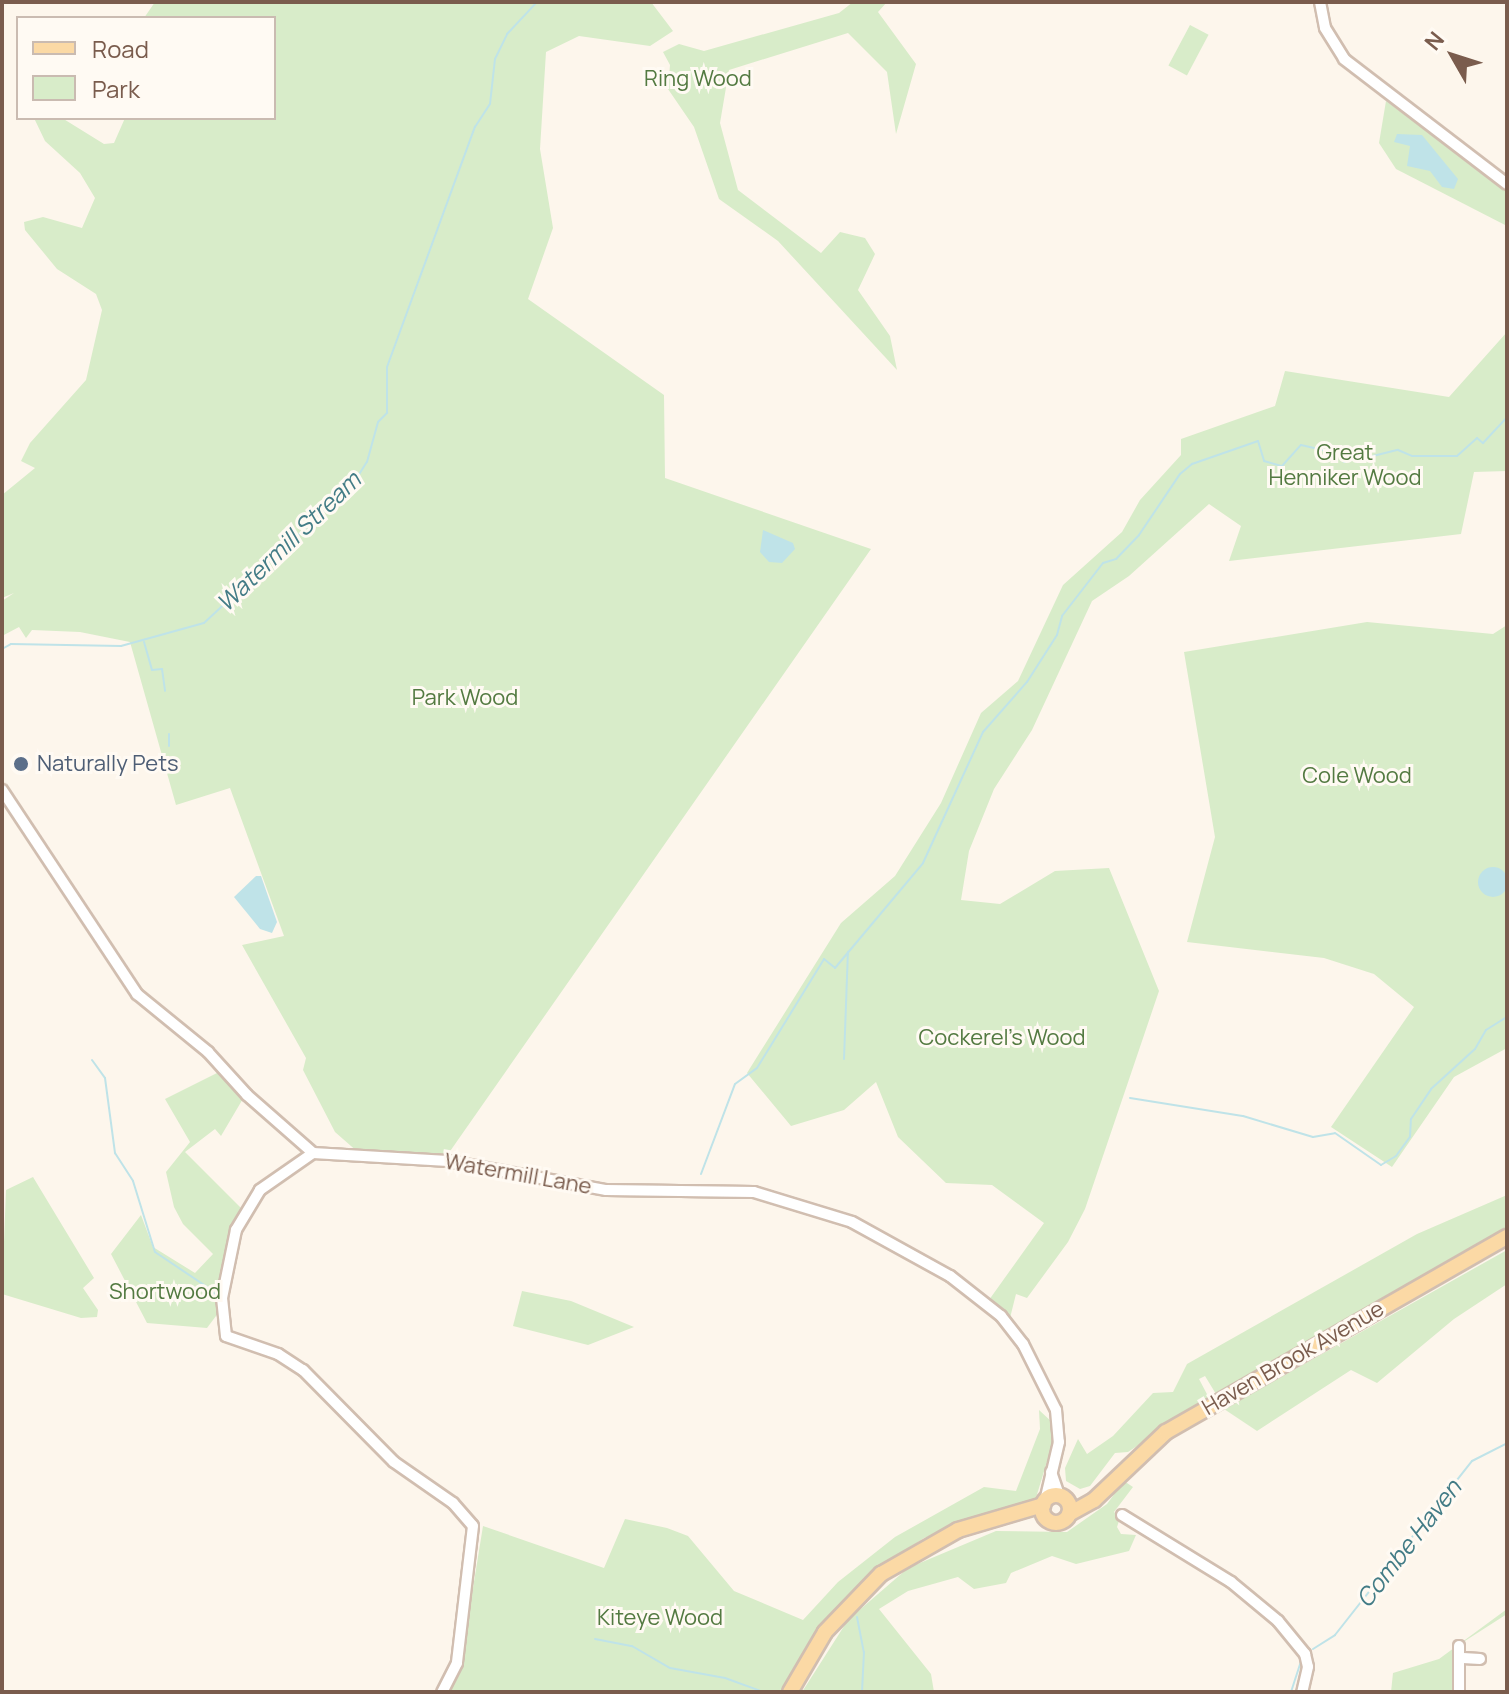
<!DOCTYPE html>
<html>
<head>
<meta charset="utf-8">
<style>
  body { margin:0 }
  #map { position:relative; width:1509px; height:1694px; overflow:hidden; background:#fdf6ec; font-family:Manrope,sans-serif }
  div>[style] { position:absolute }
  [style*='--x'] { left:calc(var(--x)*1px); top:calc(var(--y)*1px); width:calc(var(--w)*1px); rotate:calc(var(--a)*1deg) }
  .green>* { inset:0; background:#d8ecc9; transform-origin:0 0 }
  .water>* { inset:0; background:#bfe3e8 }
  .round { border-radius:50% }
  .stream>* { height:2px; margin:-1px; padding:0 1px; transform-origin:1px; border-radius:1px; background:#bfe3e8 }
  .roads { filter:drop-shadow(2px 0 #d1beb0) drop-shadow(-2px 0 #d1beb0) drop-shadow(0 2px #d1beb0) drop-shadow(0 -2px #d1beb0) }
  .minor>* { height:10px; margin:-5px; padding:0 5px; transform-origin:5px; border-radius:5px; background:#fff }
  .major>* { height:14px; margin:-7px; padding:0 7px; transform-origin:7px; border-radius:7px; background:#fbd9a5 }
  .major>.ring { margin:-7px; padding:0; box-sizing:content-box; background:none; border:14px solid #fbd9a5; border-radius:50% }
  .dots>* { width:22px; height:22px; translate:-50% -50%; box-sizing:border-box; border:4px solid #fffaf3; border-radius:50% }
  span { translate:-50% -50%; white-space:nowrap; text-align:center; line-height:1.15; -webkit-text-stroke:6px #fffaf3; paint-order:stroke }
  .park-label { font-size:22px; color:#537a41 }
  .service-label { font-size:22px; color:#4e5e75 }
  .left { translate:0 -50%; text-align:left }
  .street-label { font-size:22px; color:#7a5c4d }
  .water-label { font-size:24px; color:#437c86; font-style:italic }
  .frame { position:absolute; inset:0; border:4px solid #7a5c4d; pointer-events:none }
  .legend { position:absolute; left:16px; top:16px; width:260px; height:104px; box-sizing:border-box; background:#fffaf3; border:2px solid #cabbb1; margin:0; padding:10px 14px; list-style:none; font-size:24px; color:#7a5c4d }
  .legend li { display:flex; align-items:center; gap:16px; height:40px }
  .legend b { width:40px; border:2px solid #cabbb1 }
  .north { position:absolute; left:1413px; top:16px; width:80px; height:80px; -webkit-text-stroke:6px #fffaf3; paint-order:stroke; rotate:309deg; font-size:22px; font-weight:700; line-height:32px; text-align:center; color:#7a5c4d }
  .north::after { content:''; display:block; margin:auto; width:28px; height:36px; background:#7a5c4d; clip-path:polygon(50% 0,100% 100%,50% 72%,0 100%) }
</style>
</head>
<body>
<div id="map">
  <div class="green">
    <i style="clip-path:polygon(155px 2px,651px 2px,673px 31px,650px 46px,579px 36px,546px 52px,540px 149px,553px 228px,528px 299px,664px 395px,665px 478px,871px 549px,446px 1157px,359px 1153px,335px 1132px,303px 1070px,306px 1058px,242px 945px,284px 936px,230px 788px,176px 805px,130px 642px,80px 632px,32px 630px,26px 638px,19px 627px,2px 636px,2px 601px,14px 593px,2px 598px,2px 495px,35px 468px,21px 461px,30px 443px,86px 380px,102px 310px,96px 294px,57px 269px,25px 230px,24px 222px,43px 217px,82px 228px,95px 198px,80px 173px,45px 141px,34px 118px,62px 118px,104px 144px,114px 143px,125px 118px,274px 118px,274px 18px,144px 18px)"></i>
    <i style="clip-path:polygon(853px 2px,887px 2px,878px 12px,916px 64px,896px 134px,887px 72px,848px 33px,729px 70px,720px 123px,738px 190px,821px 253px,840px 232px,865px 238px,875px 254px,858px 290px,890px 336px,897px 370px,778px 241px,719px 199px,694px 127px,668px 89px,670px 65px,663px 52px,679px 44px,704px 51px,839px 13px)"></i>
    <i style="left:1190px;top:25px;width:21px;height:46px;rotate:28deg"></i>
    <i style="clip-path:polygon(1386px 101px,1507px 190px,1507px 226px,1396px 169px,1379px 143px)"></i>
    <i style="clip-path:polygon(1507px 332px,1507px 471px,1474px 472px,1461px 534px,1229px 561px,1241px 526px,1209px 504px,1129px 576px,1092px 601px,1032px 730px,994px 789px,969px 851px,961px 900px,1000px 904px,1055px 871px,1109px 868px,1159px 991px,1085px 1209px,1068px 1242px,1027px 1298px,1016px 1294px,1010px 1318px,989px 1300px,1044px 1223px,992px 1185px,946px 1183px,898px 1137px,876px 1082px,844px 1110px,791px 1126px,747px 1073px,841px 923px,895px 876px,941px 803px,981px 713px,1018px 681px,1063px 585px,1122px 532px,1140px 500px,1181px 455px,1181px 439px,1275px 406px,1285px 371px,1449px 397px)"></i>
    <i style="clip-path:polygon(1367px 622px,1493px 634px,1507px 625px,1507px 1048px,1454px 1077px,1392px 1167px,1331px 1127px,1414px 1007px,1374px 974px,1324px 958px,1187px 942px,1215px 837px,1184px 652px)"></i>
    <i style="clip-path:polygon(221px 1071px,244px 1097px,221px 1136px,215px 1129px,185px 1152px,243px 1210px,219px 1312px,207px 1328px,147px 1323px,111px 1254px,141px 1215px,153px 1247px,195px 1273px,213px 1254px,183px 1224px,174px 1207px,166px 1172px,190px 1142px,165px 1099px)"></i>
    <i style="clip-path:polygon(33px 1177px,94px 1278px,83px 1288px,98px 1310px,97px 1317px,81px 1318px,2px 1294px,6px 1190px)"></i>
    <i style="clip-path:polygon(1507px 1195px,1507px 1228px,1216px 1394px,1205px 1376px,1199px 1379px,1209px 1398px,1128px 1452px,1115px 1453px,1090px 1486px,1080px 1489px,1066px 1481px,1065px 1468px,1078px 1439px,1087px 1454px,1113px 1436px,1153px 1393px,1173px 1392px,1187px 1364px,1417px 1234px)"></i>
    <i style="clip-path:polygon(1507px 1250px,1507px 1284px,1454px 1319px,1377px 1383px,1351px 1370px,1257px 1431px,1224px 1409px)"></i>
    <i style="clip-path:polygon(522px 1291px,571px 1301px,634px 1327px,588px 1345px,513px 1326px)"></i>
    <i style="clip-path:polygon(1039px 1410px,1053px 1423px,1053px 1442px,1035px 1501px,924px 1538px,876px 1570px,819px 1628px,782px 1692px,446px 1692px,461px 1662px,483px 1526px,604px 1568px,625px 1519px,667px 1528px,688px 1536px,734px 1591px,803px 1620px,838px 1582px,895px 1537px,984px 1487px,1016px 1491px,1040px 1429px)"></i>
    <i style="clip-path:polygon(1124px 1481px,1133px 1487px,1114px 1512px,1120px 1518px,1117px 1527px,1121px 1534px,1136px 1535px,1129px 1551px,1076px 1564px,1052px 1556px,1011px 1573px,1006px 1583px,974px 1589px,958px 1577px,908px 1591px,879px 1609px,931px 1674px,934px 1692px,802px 1692px,848px 1620px,908px 1568px,996px 1531px,1067px 1532px,1107px 1504px)"></i>
    <i style="clip-path:polygon(1507px 1609px,1507px 1614px,1454px 1648px,1458px 1653px,1454px 1692px,1391px 1692px,1393px 1673px,1439px 1659px)"></i>
  </div>
  <div class="water">
    <i style="clip-path:polygon(1422px 135px,1458px 179px,1454px 189px,1442px 187px,1430px 171px,1407px 166px,1410px 146px,1394px 142px,1397px 134px)"></i>
    <i style="clip-path:polygon(763px 530px,793px 543px,795px 549px,782px 563px,769px 562px,760px 552px)"></i>
    <i class="round" style="left:1478px;top:867px;width:30px;height:30px"></i>
    <i style="clip-path:polygon(256px 876px,261px 876px,277px 922px,272px 933px,260px 929px,234px 897px)"></i>
  </div>
  <div class="stream">
    <i style="--x:144;--y:642;--w:29;--a:74"></i>
    <i style="--x:152;--y:670;--w:10;--a:-6"></i>
    <i style="--x:162;--y:669;--w:22;--a:82"></i>
    <i style="--x:2;--y:649;--w:10;--a:-29"></i>
    <i style="--x:11;--y:644;--w:110;--a:1"></i>
    <i style="--x:121;--y:646;--w:86;--a:-15.5"></i>
    <i style="--x:204;--y:623;--w:204;--a:-43"></i>
    <i style="--x:353;--y:484;--w:26;--a:-58"></i>
    <i style="--x:367;--y:462;--w:41;--a:-74.6"></i>
    <i style="--x:378;--y:422;--w:13;--a:-45"></i>
    <i style="--x:387;--y:413;--w:46;--a:-90"></i>
    <i style="--x:387;--y:367;--w:256;--a:-69.9"></i>
    <i style="--x:475;--y:127;--w:27;--a:-57"></i>
    <i style="--x:490;--y:104;--w:45;--a:-83.7"></i>
    <i style="--x:495;--y:59;--w:28;--a:-64"></i>
    <i style="--x:507;--y:34;--w:44;--a:-46.8"></i>
    <i style="--x:169;--y:734;--w:12;--a:90"></i>
    <i style="--x:844;--y:1059;--w:107;--a:-87.9"></i>
    <i style="--x:92;--y:1060;--w:22;--a:54"></i>
    <i style="--x:105;--y:1078;--w:76;--a:82.4"></i>
    <i style="--x:115;--y:1153;--w:33;--a:57"></i>
    <i style="--x:133;--y:1181;--w:74;--a:72.8"></i>
    <i style="--x:155;--y:1252;--w:70;--a:33.9"></i>
    <i style="--x:213;--y:1291;--w:15;--a:74"></i>
    <i style="--x:1130;--y:1098;--w:114;--a:9.1"></i>
    <i style="--x:1243;--y:1116;--w:73;--a:16.7"></i>
    <i style="--x:1313;--y:1137;--w:22;--a:-10"></i>
    <i style="--x:1335;--y:1133;--w:56;--a:34.8"></i>
    <i style="--x:1381;--y:1165;--w:17;--a:-31"></i>
    <i style="--x:1396;--y:1156;--w:24;--a:-54"></i>
    <i style="--x:1410;--y:1137;--w:18;--a:-87"></i>
    <i style="--x:1411;--y:1119;--w:36;--a:-56"></i>
    <i style="--x:1431;--y:1089;--w:59;--a:-42.3"></i>
    <i style="--x:1475;--y:1049;--w:22;--a:-60"></i>
    <i style="--x:1486;--y:1030;--w:25;--a:-32"></i>
    <i style="--x:701;--y:1174;--w:96;--a:-69.3"></i>
    <i style="--x:735;--y:1084;--w:27;--a:-36"></i>
    <i style="--x:757;--y:1068;--w:128;--a:-58.4"></i>
    <i style="--x:824;--y:959;--w:14;--a:39"></i>
    <i style="--x:835;--y:968;--w:137;--a:-50"></i>
    <i style="--x:923;--y:863;--w:144;--a:-65.4"></i>
    <i style="--x:983;--y:732;--w:67;--a:-48.7"></i>
    <i style="--x:1027;--y:682;--w:56;--a:-57.4"></i>
    <i style="--x:1057;--y:635;--w:20;--a:-75"></i>
    <i style="--x:1062;--y:616;--w:67;--a:-52.3"></i>
    <i style="--x:1103;--y:563;--w:14;--a:-17"></i>
    <i style="--x:1116;--y:559;--w:33;--a:-46"></i>
    <i style="--x:1139;--y:535;--w:73;--a:-56.1"></i>
    <i style="--x:1180;--y:474;--w:16;--a:-40"></i>
    <i style="--x:1192;--y:464;--w:70;--a:-19.2"></i>
    <i style="--x:1258;--y:441;--w:21;--a:73"></i>
    <i style="--x:1264;--y:461;--w:19;--a:16"></i>
    <i style="--x:1282;--y:466;--w:28;--a:-48"></i>
    <i style="--x:1301;--y:445;--w:39;--a:13"></i>
    <i style="--x:1339;--y:454;--w:9;--a:58"></i>
    <i style="--x:1344;--y:462;--w:16;--a:-15"></i>
    <i style="--x:1359;--y:458;--w:7;--a:-63"></i>
    <i style="--x:1362;--y:452;--w:7;--a:63"></i>
    <i style="--x:1365;--y:458;--w:34;--a:-14"></i>
    <i style="--x:1398;--y:450;--w:15;--a:23"></i>
    <i style="--x:1412;--y:456;--w:45;--a:0"></i>
    <i style="--x:1457;--y:456;--w:27;--a:-42"></i>
    <i style="--x:1477;--y:438;--w:8;--a:40"></i>
    <i style="--x:1483;--y:443;--w:35;--a:-47"></i>
    <i style="--x:857;--y:1617;--w:36;--a:79"></i>
    <i style="--x:864;--y:1652;--w:40;--a:92.9"></i>
    <i style="--x:595;--y:1639;--w:38;--a:11"></i>
    <i style="--x:632;--y:1646;--w:44;--a:30.1"></i>
    <i style="--x:670;--y:1668;--w:56;--a:10.3"></i>
    <i style="--x:725;--y:1678;--w:37;--a:20"></i>
    <i style="--x:1313;--y:1649;--w:26;--a:-32"></i>
    <i style="--x:1335;--y:1635;--w:221;--a:-51.8"></i>
    <i style="--x:1472;--y:1461;--w:39;--a:-27"></i>
    <i style="--x:1291;--y:1692;--w:35;--a:-72"></i>
  </div>
  <div class="roads">
    <div class="minor">
      <i style="--x:1320;--y:2;--w:26;--a:79"></i>
      <i style="--x:1325;--y:28;--w:36;--a:58"></i>
      <i style="--x:1344;--y:59;--w:205;--a:37.5"></i>
      <i style="--x:2;--y:790;--w:245;--a:56.5"></i>
      <i style="--x:137;--y:994;--w:92;--a:39.2"></i>
      <i style="--x:208;--y:1052;--w:58;--a:47.8"></i>
      <i style="--x:247;--y:1095;--w:88;--a:41.3"></i>
      <i style="--x:313;--y:1153;--w:135;--a:3.4"></i>
      <i style="--x:448;--y:1161;--w:161;--a:10.4"></i>
      <i style="--x:606;--y:1190;--w:148;--a:0.8"></i>
      <i style="--x:754;--y:1192;--w:102;--a:17"></i>
      <i style="--x:852;--y:1222;--w:112;--a:28.9"></i>
      <i style="--x:950;--y:1276;--w:65;--a:38.1"></i>
      <i style="--x:1001;--y:1316;--w:36;--a:52"></i>
      <i style="--x:1023;--y:1344;--w:74;--a:63.4"></i>
      <i style="--x:1056;--y:1410;--w:32;--a:85"></i>
      <i style="--x:1059;--y:1442;--w:61;--a:103.3"></i>
      <i style="--x:313;--y:1153;--w:65;--a:145.1"></i>
      <i style="--x:260;--y:1190;--w:47;--a:121"></i>
      <i style="--x:236;--y:1230;--w:69;--a:101.6"></i>
      <i style="--x:222;--y:1298;--w:38;--a:84"></i>
      <i style="--x:226;--y:1336;--w:55;--a:19.1"></i>
      <i style="--x:278;--y:1354;--w:30;--a:33"></i>
      <i style="--x:303;--y:1370;--w:129;--a:45.3"></i>
      <i style="--x:394;--y:1462;--w:72;--a:34.8"></i>
      <i style="--x:453;--y:1503;--w:30;--a:49"></i>
      <i style="--x:473;--y:1526;--w:138;--a:96.7"></i>
      <i style="--x:457;--y:1663;--w:33;--a:117"></i>
      <i style="--x:1051;--y:1472;--w:24;--a:71"></i>
      <i style="--x:1122;--y:1515;--w:128;--a:31.6"></i>
      <i style="--x:1231;--y:1582;--w:61;--a:39.7"></i>
      <i style="--x:1278;--y:1621;--w:43;--a:50.7"></i>
      <i style="--x:1305;--y:1654;--w:13;--a:77"></i>
      <i style="--x:1308;--y:1667;--w:26;--a:103"></i>
      <i style="--x:1463;--y:1658;--w:17;--a:3"></i>
      <i style="--x:1459;--y:1692;--w:46;--a:-90"></i>
    </div>
    <div class="major">
      <i class="ring" style="left:1042px;top:1495px;width:14px;height:14px"></i>
      <i style="--x:1069;--y:1514;--w:29;--a:-29"></i>
      <i style="--x:1094;--y:1500;--w:99;--a:-43.4"></i>
      <i style="--x:1166;--y:1432;--w:393;--a:-29.8"></i>
      <i style="--x:790;--y:1692;--w:69;--a:-59.7"></i>
      <i style="--x:825;--y:1632;--w:81;--a:-46"></i>
      <i style="--x:881;--y:1574;--w:89;--a:-29.7"></i>
      <i style="--x:958;--y:1530;--w:89;--a:-16.4"></i>
    </div>
  </div>
  <div class="dots">
    <i style="left:21px;top:764px;background:#5c6f8a"></i>
  </div>
  <div class="park-label">
    <span style="left:698px;top:79px">Ring Wood</span>
    <span style="left:1345px;top:465px">Great<br>Henniker Wood</span>
    <span style="left:465px;top:698px">Park Wood</span>
    <span style="left:1357px;top:776px">Cole Wood</span>
    <span style="left:1002px;top:1038px">Cockerel's Wood</span>
    <span style="left:165px;top:1292px">Shortwood</span>
    <span style="left:660px;top:1618px">Kiteye Wood</span>
  </div>
  <div class="service-label">
    <span class="left" style="left:37px;top:764px">Naturally Pets</span>
  </div>
  <div class="street-label">
    <span style="left:518px;top:1174px;rotate:10deg">Watermill Lane</span>
    <span style="left:1293px;top:1358px;rotate:-30deg">Haven Brook Avenue</span>
  </div>
  <div class="water-label">
    <span style="left:288px;top:541px;rotate:-44deg">Watermill Stream</span>
    <span style="left:1408px;top:1543px;rotate:-52deg">Combe Haven</span>
  </div>
  <div class="frame"></div>
  <ul class="legend">
  <li><b style="height:10px;background:#fbd9a5"></b>Road</li>
  <li><b style="height:22px;background:#d8ecc9"></b>Park</li>
  </ul>
  <div class="north">N</div>
</div>
</body>
</html>
